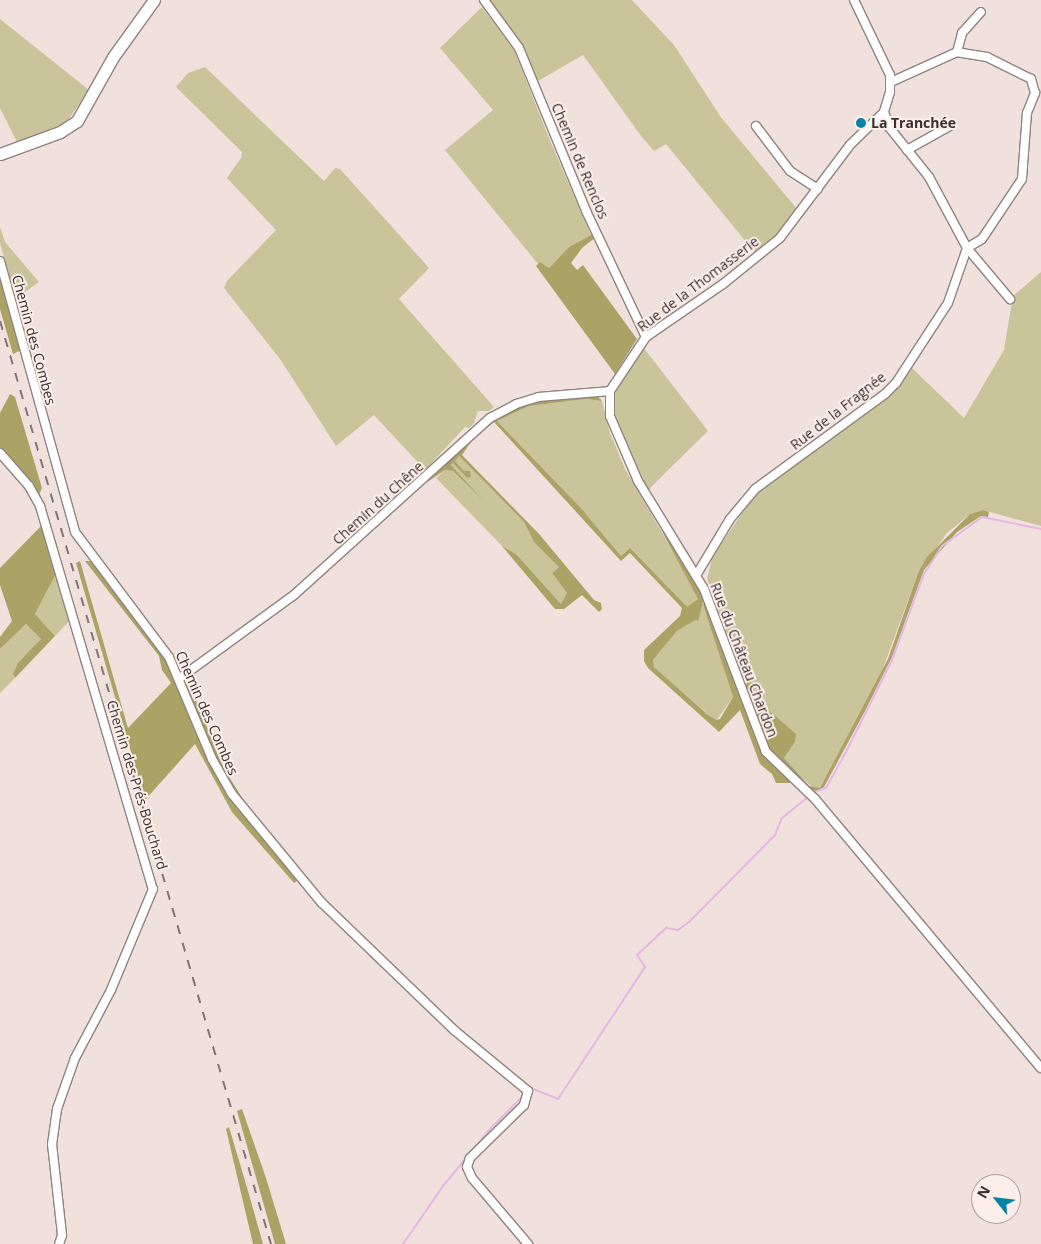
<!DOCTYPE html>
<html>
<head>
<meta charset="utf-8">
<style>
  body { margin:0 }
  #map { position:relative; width:1041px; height:1244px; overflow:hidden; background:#f1e1dd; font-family:"Open Sans",sans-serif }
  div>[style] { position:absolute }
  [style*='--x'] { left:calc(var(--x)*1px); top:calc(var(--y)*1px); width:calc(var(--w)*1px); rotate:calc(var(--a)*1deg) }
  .green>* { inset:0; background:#c9c49a }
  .forest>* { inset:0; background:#aaa365 }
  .stream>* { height:2px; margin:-1px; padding:0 1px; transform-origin:1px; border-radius:1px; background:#e6b6e5 }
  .roads { filter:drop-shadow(1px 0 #91837f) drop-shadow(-1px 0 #91837f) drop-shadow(0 1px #91837f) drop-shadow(0 -1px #91837f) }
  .street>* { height:8px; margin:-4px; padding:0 4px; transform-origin:4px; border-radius:4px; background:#fff }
  .secondary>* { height:11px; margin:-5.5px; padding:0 5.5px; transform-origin:5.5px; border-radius:5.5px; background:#fff }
  .rail>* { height:2px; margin-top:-1px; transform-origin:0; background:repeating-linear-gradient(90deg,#7f7573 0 9px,transparent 0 18px) }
  .dots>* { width:14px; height:14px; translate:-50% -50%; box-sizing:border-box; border:2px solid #feeeea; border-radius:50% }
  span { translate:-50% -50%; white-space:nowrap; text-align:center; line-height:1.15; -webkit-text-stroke:4px #feeeea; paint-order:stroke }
  .poi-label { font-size:14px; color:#36302f; font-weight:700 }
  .left { translate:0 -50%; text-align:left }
  .street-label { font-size:14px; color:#36302f }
  .north { position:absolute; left:971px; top:1174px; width:50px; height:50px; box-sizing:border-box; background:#feeeea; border:1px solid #aea29f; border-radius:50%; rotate:299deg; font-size:14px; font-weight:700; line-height:20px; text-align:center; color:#36302f }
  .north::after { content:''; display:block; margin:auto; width:18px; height:22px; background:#0384a7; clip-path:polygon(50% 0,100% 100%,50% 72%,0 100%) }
</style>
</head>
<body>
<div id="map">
  <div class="green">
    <i style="clip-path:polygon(488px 0,632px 0,674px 45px,720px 116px,797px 209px,788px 225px,756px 254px,666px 144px,654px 151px,641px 136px,583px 55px,538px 81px,522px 48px)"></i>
    <i style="clip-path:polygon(482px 7px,514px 50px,551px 143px,591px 235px,569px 247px,549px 268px,540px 262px,538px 264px,445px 150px,493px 110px,440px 48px)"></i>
    <i style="clip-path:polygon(0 19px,89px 90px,66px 123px,17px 142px,0 108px)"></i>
    <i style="clip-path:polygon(205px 67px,324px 181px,335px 168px,340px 169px,429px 268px,399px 299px,494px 407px,489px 411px,478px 411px,474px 423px,469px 428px,465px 427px,425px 470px,374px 415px,336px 446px,280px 359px,224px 288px,227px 281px,276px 230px,227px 178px,241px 158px,242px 152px,176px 87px,188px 73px)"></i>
    <i style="clip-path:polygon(0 227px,5px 242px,39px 282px,25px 292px,15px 295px,0 243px)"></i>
    <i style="clip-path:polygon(1041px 272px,1041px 526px,983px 510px,970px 514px,947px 533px,918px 573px,882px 671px,840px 754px,820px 788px,815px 789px,793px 771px,784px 758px,795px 742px,773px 714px,759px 702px,744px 664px,735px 656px,707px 579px,712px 558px,756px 492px,886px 399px,912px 368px,964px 418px,1004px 350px,1013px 296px)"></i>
    <i style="clip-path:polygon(643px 347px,708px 431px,651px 487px,649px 493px,629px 457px,613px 414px,615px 393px)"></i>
    <i style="clip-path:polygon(586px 399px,602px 401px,610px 433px,625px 469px,693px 585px,698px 599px,687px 608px,630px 548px,621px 556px,581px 508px,497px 421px,529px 406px)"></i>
    <i style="clip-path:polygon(459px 456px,524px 522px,534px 542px,556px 562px,559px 567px,552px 573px,567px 593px,564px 602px,561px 604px,517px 555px,502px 546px,436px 478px,445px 470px,453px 471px,486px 503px,451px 465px,453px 463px,467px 478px,471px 477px,470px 471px,464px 471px,455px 461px)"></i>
    <i style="clip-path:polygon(56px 574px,70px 620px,55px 636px,35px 614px)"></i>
    <i style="clip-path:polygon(703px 604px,733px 697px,716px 721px,667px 679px,654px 667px,653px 660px,677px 631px,695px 619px,697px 621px)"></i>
    <i style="clip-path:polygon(26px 624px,41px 639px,13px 674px,15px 678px,0 693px,0 649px)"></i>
  </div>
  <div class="forest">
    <i style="clip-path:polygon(593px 234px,596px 237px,582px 248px,571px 263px,577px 270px,583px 265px,637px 339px,615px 374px,536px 266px,540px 262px,549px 268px,569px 247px)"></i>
    <i style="clip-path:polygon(0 268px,21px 350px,13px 354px,0 309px)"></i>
    <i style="clip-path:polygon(10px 394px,15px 397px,42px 488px,39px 495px,0 447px,0 413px)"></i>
    <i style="clip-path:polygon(596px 394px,602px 401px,586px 399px,529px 406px,497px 421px,581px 508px,621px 556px,630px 548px,687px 607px,698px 599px,661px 529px,660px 524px,662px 525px,703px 592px,704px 599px,698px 621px,695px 620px,677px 631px,653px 660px,654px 667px,707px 714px,716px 720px,720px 719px,733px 697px,706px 614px,703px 604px,706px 602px,760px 749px,794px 783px,776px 783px,772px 774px,760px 764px,740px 710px,719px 732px,648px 668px,644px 661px,644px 650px,680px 616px,682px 608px,630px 553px,621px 561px,494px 422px,473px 439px,462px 455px,540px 535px,594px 600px,601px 603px,602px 609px,599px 612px,582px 595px,564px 609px,555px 609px,502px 546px,517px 555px,561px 604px,567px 593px,552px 573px,559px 567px,534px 542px,524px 522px,459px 456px,455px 461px,464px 471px,470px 471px,471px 477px,467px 478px,453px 463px,451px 465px,486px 503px,453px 471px,445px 470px,426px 483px,483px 427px,513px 408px,534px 400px)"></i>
    <i style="clip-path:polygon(983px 510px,989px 512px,988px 517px,981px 516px,957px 532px,924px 570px,892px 657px,865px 711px,824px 787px,817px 791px,808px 790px,763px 742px,733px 659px,735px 656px,744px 664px,759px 702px,796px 734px,795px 742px,784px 758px,809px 786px,820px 788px,888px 659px,918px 573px,927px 557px,970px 514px)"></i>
    <i style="clip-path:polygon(41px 526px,56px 574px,35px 614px,55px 636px,15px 678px,13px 674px,18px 663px,41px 639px,26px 624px,0 649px,0 637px,12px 621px,0 585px,0 568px)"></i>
    <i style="clip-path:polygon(80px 561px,128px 728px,171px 683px,162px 670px,159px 656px,85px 561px,91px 561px,165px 653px,180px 686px,189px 683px,224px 769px,255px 818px,250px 824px,298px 880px,294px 883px,232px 812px,195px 744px,145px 800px,76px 563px)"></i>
    <i style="clip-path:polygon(242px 1109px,266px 1178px,286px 1244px,275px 1244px,237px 1111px)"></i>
    <i style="clip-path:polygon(229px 1127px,248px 1191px,263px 1244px,253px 1244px,226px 1129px)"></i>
  </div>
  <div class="stream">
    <i style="--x:812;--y:793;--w:15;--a:-20"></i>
    <i style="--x:826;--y:788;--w:37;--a:-61"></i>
    <i style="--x:844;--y:756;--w:107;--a:-63.4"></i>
    <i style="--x:892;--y:660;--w:92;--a:-69.6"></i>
    <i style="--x:924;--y:574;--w:33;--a:-57"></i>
    <i style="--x:942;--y:546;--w:49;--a:-35.9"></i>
    <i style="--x:982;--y:517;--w:60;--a:11.5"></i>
    <i style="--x:531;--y:1088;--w:29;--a:22"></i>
    <i style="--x:558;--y:1099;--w:158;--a:-56.6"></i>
    <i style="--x:645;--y:967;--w:14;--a:-124"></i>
    <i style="--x:637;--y:955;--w:40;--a:-43"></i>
    <i style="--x:666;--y:928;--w:12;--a:9"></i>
    <i style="--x:678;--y:930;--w:14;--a:-36"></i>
    <i style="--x:689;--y:922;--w:122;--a:-45.3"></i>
    <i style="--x:775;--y:835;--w:18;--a:-68"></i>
    <i style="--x:782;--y:818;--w:35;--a:-39"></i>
    <i style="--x:403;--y:1244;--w:70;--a:-55.4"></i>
    <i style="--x:443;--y:1186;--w:75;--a:-50.4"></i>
    <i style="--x:491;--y:1128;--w:47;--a:-45"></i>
  </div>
  <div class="roads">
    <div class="street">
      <i style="--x:484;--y:0;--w:59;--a:53.9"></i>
      <i style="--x:519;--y:48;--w:178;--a:67.6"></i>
      <i style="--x:587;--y:213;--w:137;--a:64.6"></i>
      <i style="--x:854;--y:0;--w:83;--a:64.4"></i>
      <i style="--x:890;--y:75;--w:17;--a:90"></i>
      <i style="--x:890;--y:92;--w:21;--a:107"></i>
      <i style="--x:884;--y:112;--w:16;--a:72"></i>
      <i style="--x:889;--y:127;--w:64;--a:51.3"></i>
      <i style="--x:929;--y:177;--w:81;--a:61.8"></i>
      <i style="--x:967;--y:248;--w:67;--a:49.9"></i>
      <i style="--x:957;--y:52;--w:20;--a:-75"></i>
      <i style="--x:962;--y:33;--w:28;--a:-48"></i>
      <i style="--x:884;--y:112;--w:47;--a:135.9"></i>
      <i style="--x:850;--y:145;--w:116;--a:127"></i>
      <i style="--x:780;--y:238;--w:73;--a:141.1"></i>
      <i style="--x:723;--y:284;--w:93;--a:145.5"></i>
      <i style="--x:646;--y:337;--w:65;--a:123.7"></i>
      <i style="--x:610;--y:391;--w:25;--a:90"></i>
      <i style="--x:610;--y:416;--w:71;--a:66.7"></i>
      <i style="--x:638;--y:481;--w:127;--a:58.6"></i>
      <i style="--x:704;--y:589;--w:174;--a:69.2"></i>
      <i style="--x:766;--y:752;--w:68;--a:43.8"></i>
      <i style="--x:815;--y:799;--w:351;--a:50"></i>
      <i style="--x:756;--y:126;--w:56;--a:52.9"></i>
      <i style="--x:790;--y:171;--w:33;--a:33"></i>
      <i style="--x:907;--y:150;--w:49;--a:-29.2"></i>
      <i style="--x:0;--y:261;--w:281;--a:74.5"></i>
      <i style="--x:75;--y:532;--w:156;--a:53.1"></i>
      <i style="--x:169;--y:657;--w:111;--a:67.1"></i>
      <i style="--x:212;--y:759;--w:40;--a:60.3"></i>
      <i style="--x:232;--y:794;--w:141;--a:50.5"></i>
      <i style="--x:322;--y:903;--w:183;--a:43.9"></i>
      <i style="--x:454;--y:1030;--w:96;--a:39.5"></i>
      <i style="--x:528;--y:1091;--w:15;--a:106"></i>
      <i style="--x:524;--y:1105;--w:76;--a:135.5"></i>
      <i style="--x:470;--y:1158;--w:9;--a:108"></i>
      <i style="--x:467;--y:1167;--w:12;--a:66"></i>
      <i style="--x:472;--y:1178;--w:87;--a:49.7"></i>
      <i style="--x:0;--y:453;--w:44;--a:48.7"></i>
      <i style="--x:29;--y:486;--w:23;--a:61"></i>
      <i style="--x:40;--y:506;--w:399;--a:73.6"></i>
      <i style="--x:153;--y:889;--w:109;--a:112.6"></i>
      <i style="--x:111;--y:990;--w:77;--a:117.9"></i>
      <i style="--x:75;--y:1058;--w:54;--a:109.4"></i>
      <i style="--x:57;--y:1109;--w:35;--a:98"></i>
      <i style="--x:52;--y:1144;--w:92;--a:83.7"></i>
      <i style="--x:62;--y:1235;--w:9;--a:108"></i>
      <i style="--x:697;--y:574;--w:64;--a:-59"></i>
      <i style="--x:730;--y:519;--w:39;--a:-50"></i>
      <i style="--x:755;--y:489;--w:161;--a:-36.2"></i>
      <i style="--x:885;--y:394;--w:16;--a:-45"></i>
      <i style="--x:896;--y:383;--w:95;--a:-57"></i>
      <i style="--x:948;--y:303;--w:58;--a:-70.9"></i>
      <i style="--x:967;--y:248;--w:17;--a:-31"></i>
      <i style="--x:982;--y:239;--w:72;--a:-56.3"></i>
      <i style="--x:1022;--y:179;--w:66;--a:-85.7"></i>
      <i style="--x:1027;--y:113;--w:22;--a:-68"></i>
      <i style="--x:1035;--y:93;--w:15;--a:-106"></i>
      <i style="--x:1031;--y:79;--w:49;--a:-153.4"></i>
      <i style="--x:987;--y:57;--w:30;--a:-171"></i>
      <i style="--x:957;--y:52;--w:72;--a:155.6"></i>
      <i style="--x:180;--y:678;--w:141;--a:-36.1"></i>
      <i style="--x:294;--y:595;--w:264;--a:-42.1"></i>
      <i style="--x:490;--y:418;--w:30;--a:-28"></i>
      <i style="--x:516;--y:404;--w:24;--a:-17"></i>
      <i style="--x:539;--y:397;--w:71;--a:-4.8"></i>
    </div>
    <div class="secondary">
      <i style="--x:0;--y:154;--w:64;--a:-20.1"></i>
      <i style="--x:60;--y:132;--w:20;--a:-33"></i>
      <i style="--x:77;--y:121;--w:73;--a:-60.6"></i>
      <i style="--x:113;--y:57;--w:70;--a:-54.3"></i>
    </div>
  </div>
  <div class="rail">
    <i style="--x:0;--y:321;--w:962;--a:73.64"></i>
  </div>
  <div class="dots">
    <i style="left:861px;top:123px;background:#0384a7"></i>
  </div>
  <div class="poi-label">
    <span class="left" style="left:871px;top:123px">La Tranchée</span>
  </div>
  <div class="street-label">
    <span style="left:580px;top:161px;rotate:67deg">Chemin de Renclos</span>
    <span style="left:698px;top:284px;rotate:-37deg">Rue de la Thomasserie</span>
    <span style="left:34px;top:340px;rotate:75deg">Chemin des Combes</span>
    <span style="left:838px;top:411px;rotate:-38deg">Rue de la Fragnée</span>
    <span style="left:378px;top:503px;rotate:-42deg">Chemin du Chêne</span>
    <span style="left:744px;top:660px;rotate:69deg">Rue du Château Chardon</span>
    <span style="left:207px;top:713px;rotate:66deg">Chemin des Combes</span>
    <span style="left:137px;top:785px;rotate:73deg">Chemin des Prés Bouchard</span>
  </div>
  <div class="north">N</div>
</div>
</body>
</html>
